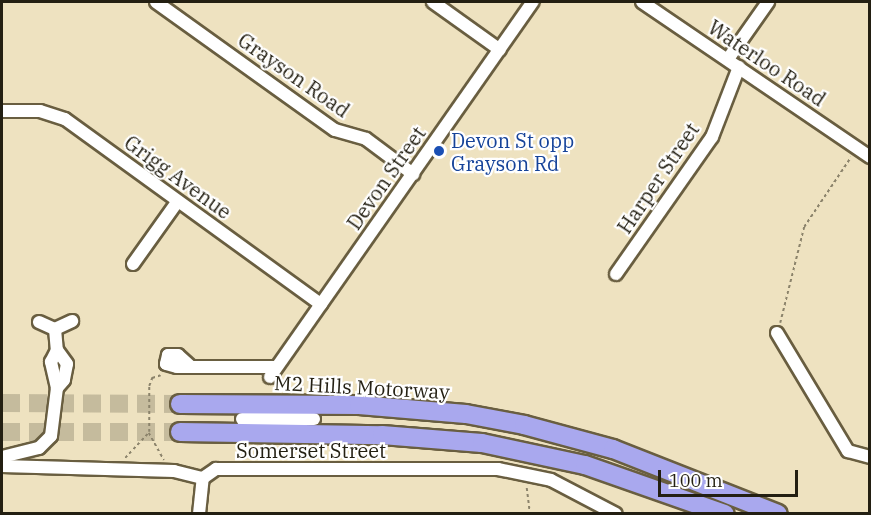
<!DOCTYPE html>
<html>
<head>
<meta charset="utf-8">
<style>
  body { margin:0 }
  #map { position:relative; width:871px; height:515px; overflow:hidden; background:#eee2c0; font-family:"IBM Plex Serif",serif }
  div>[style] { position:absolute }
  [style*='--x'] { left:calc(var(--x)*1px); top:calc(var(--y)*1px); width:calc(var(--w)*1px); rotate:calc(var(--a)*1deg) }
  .green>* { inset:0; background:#c1c5aa; transform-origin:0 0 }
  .highway-tunnel>* { height:18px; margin-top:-9px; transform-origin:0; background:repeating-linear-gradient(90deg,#c5bb9d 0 18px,transparent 0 27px) }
  .path>* { height:1.5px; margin-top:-0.75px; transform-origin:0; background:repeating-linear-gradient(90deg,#8b836b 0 3px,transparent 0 6px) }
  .roads { filter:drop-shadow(2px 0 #695e40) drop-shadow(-2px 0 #695e40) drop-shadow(0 2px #695e40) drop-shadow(0 -2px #695e40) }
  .minor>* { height:12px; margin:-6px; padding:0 6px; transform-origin:6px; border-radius:6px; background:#fff }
  .highway>* { height:18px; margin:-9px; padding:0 9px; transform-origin:9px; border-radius:9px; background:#a9a8ee }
  .dots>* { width:16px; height:16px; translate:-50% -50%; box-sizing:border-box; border:3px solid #fff; border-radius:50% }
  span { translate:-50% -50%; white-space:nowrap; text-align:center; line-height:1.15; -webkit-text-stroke:4.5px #fff; paint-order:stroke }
  .street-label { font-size:20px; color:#231f12 }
  .transit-label { font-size:20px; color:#164399 }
  .left { translate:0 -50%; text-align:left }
  .frame { position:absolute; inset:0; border:3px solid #231f12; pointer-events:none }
  .scale { position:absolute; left:658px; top:470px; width:140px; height:27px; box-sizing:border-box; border:3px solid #231f12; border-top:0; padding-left:8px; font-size:18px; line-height:21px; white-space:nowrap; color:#231f12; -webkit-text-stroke:4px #fff; paint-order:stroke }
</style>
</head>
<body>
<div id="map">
  <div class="green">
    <i style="left:2px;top:171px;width:1px;height:281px"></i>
  </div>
  <div class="highway-tunnel">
    <i style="--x:2;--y:403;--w:178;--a:0.3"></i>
    <i style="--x:2;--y:432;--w:178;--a:0"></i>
  </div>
  <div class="path">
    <i style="--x:780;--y:323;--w:99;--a:-76"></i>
    <i style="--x:804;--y:227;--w:84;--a:-56.1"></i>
    <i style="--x:149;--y:433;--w:31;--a:61"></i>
    <i style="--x:125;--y:458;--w:35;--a:-47"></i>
    <i style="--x:149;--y:432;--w:46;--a:-90"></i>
    <i style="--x:149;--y:386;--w:9;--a:-69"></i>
    <i style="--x:152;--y:378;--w:9;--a:-18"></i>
    <i style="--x:527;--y:488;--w:26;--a:83"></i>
  </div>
  <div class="roads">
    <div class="minor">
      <i style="--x:156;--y:2;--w:220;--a:35.6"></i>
      <i style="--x:335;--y:130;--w:32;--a:16"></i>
      <i style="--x:366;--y:139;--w:59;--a:36.7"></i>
      <i style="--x:433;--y:2;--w:82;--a:35.6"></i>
      <i style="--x:642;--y:2;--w:276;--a:34.2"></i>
      <i style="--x:728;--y:59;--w:70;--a:-54.9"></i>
      <i style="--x:2;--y:111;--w:38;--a:0"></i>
      <i style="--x:40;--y:111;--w:26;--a:18"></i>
      <i style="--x:65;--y:119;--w:316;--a:35.9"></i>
      <i style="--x:133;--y:264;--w:77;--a:-54.5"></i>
      <i style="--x:616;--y:274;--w:167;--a:-55"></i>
      <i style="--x:712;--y:137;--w:75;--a:-68.9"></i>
      <i style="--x:39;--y:322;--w:17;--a:24"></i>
      <i style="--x:55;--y:329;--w:21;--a:85"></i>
      <i style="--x:55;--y:329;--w:19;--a:-25"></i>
      <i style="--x:777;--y:333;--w:138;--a:59"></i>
      <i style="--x:848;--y:451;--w:23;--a:15"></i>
      <i style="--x:189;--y:365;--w:15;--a:-138"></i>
      <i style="--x:178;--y:355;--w:10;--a:180"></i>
      <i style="--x:168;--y:355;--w:9;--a:103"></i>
      <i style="--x:166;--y:364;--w:11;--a:15"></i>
      <i style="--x:177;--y:367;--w:99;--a:0"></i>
      <i style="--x:270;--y:377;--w:458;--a:-55"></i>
      <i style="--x:242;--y:419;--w:72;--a:0"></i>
      <i style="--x:2;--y:457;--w:38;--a:-14"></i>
      <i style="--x:39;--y:448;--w:17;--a:-45"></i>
      <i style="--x:51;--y:436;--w:48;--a:-82.9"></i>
      <i style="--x:57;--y:388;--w:27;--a:-103"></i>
      <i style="--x:51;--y:362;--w:13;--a:-63"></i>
      <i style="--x:57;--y:350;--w:17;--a:54"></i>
      <i style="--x:67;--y:364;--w:16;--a:101"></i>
      <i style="--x:64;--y:380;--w:11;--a:131"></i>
      <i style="--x:2;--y:466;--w:172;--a:1.7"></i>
      <i style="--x:174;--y:471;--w:30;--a:14"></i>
      <i style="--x:203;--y:478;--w:16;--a:-35"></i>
      <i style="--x:216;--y:469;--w:282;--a:0"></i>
      <i style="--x:498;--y:469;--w:54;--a:11.7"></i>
      <i style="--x:551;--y:480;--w:73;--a:27.6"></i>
      <i style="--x:199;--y:514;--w:36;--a:-84"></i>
    </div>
    <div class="highway">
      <i style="--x:180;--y:404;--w:179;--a:0.3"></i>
      <i style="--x:359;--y:405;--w:107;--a:4.8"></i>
      <i style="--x:466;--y:414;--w:59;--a:10.7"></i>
      <i style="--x:524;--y:425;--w:92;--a:15.1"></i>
      <i style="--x:613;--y:449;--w:177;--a:21.5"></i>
      <i style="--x:180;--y:432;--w:202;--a:0.9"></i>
      <i style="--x:382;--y:435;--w:100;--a:4.6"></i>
      <i style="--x:482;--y:443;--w:105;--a:12.1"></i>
      <i style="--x:585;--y:465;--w:148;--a:19.3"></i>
    </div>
  </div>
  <div class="dots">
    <i style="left:439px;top:151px;background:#1a4fb4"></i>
  </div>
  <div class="street-label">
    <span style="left:767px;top:63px;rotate:34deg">Waterloo Road</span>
    <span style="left:294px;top:75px;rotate:35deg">Grayson Road</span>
    <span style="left:178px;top:177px;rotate:36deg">Grigg Avenue</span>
    <span style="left:386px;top:178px;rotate:-55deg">Devon Street</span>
    <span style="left:658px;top:178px;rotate:-56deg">Harper Street</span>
    <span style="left:362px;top:387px;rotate:3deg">M2 Hills Motorway</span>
    <span style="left:311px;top:450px">Somerset Street</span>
  </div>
  <div class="transit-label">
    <span class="left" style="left:451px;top:152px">Devon St opp<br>Grayson Rd</span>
  </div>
  <div class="frame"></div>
  <div class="scale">100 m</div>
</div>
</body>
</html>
